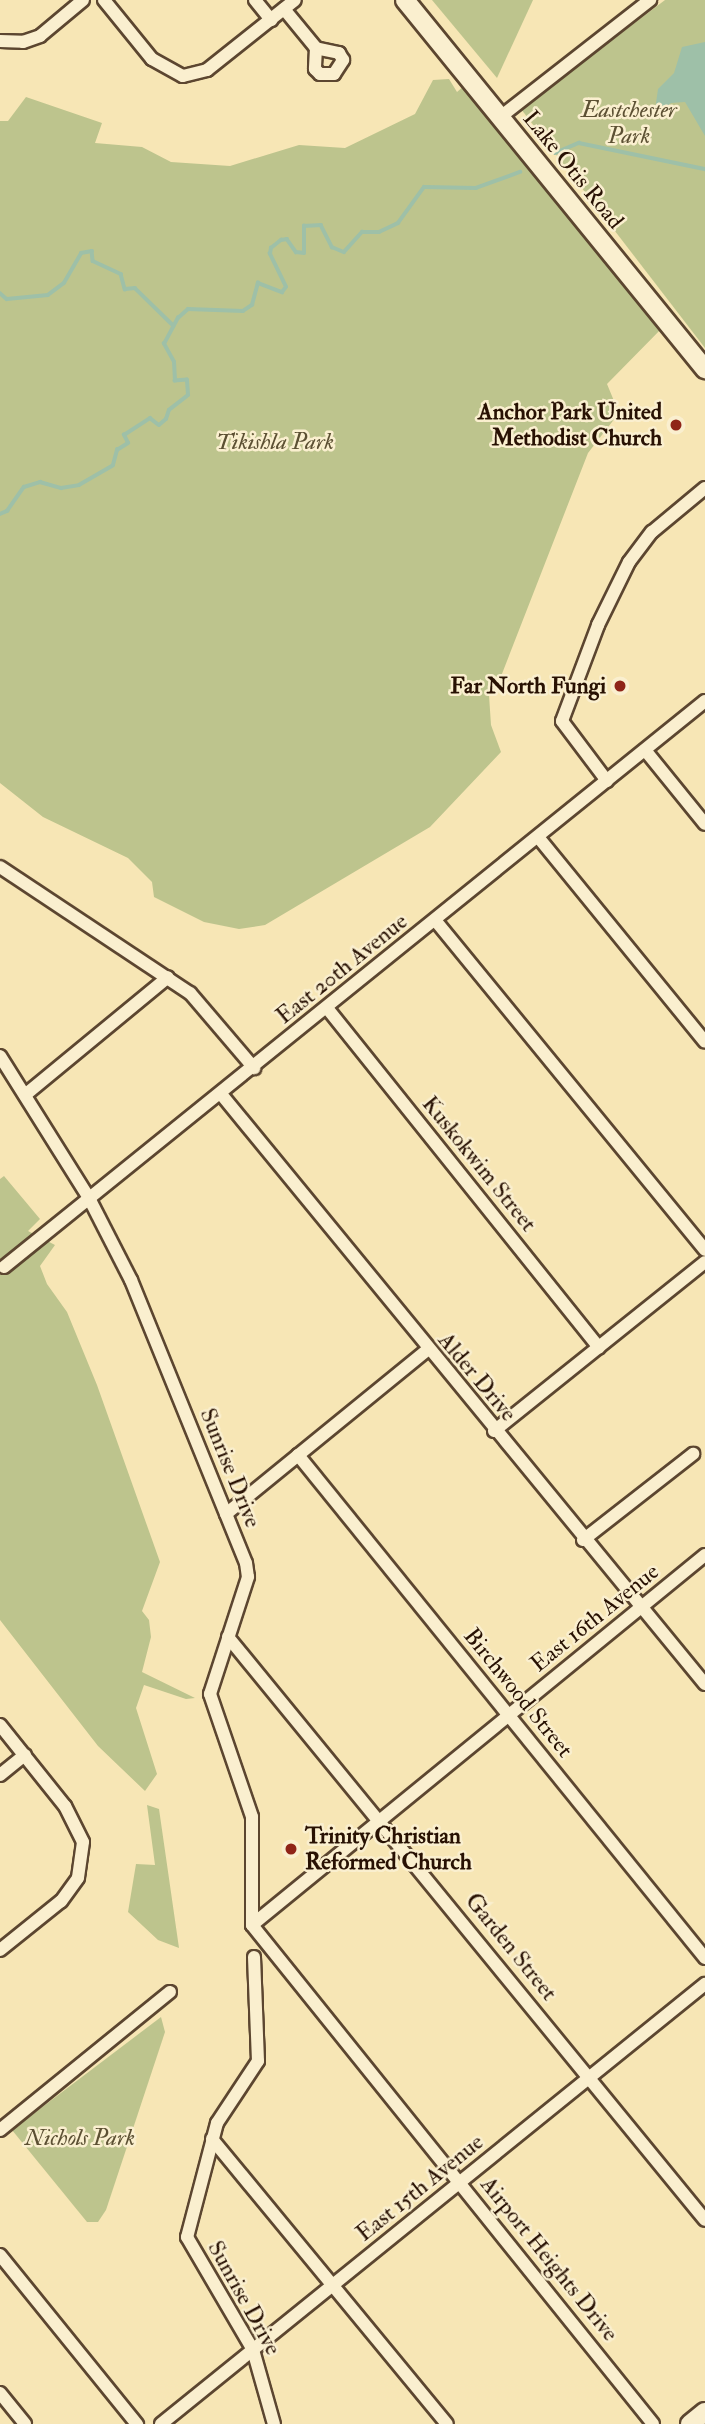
<!DOCTYPE html>
<html>
<head>
<meta charset="utf-8">
<style>
  body { margin:0 }
  #map { position:relative; width:705px; height:2424px; overflow:hidden; background:#f7e6b5; font-family:"IM FELL Double Pica",serif }
  div>[style] { position:absolute }
  [style*='--x'] { left:calc(var(--x)*1px); top:calc(var(--y)*1px); width:calc(var(--w)*1px); rotate:calc(var(--a)*1deg) }
  .green>* { inset:0; background:#bdc48d }
  .water>* { inset:0; background:#9ec0a8 }
  .stream>* { height:3.5px; margin:-1.75px; padding:0 1.75px; transform-origin:1.75px; border-radius:1.75px; background:#9ec0a8 }
  .roads { filter:drop-shadow(2px 0 #5c4630) drop-shadow(-2px 0 #5c4630) drop-shadow(0 2px #5c4630) drop-shadow(0 -2px #5c4630) }
  .street>* { height:12px; margin:-6px; padding:0 6px; transform-origin:6px; border-radius:6px; background:#faefcf }
  .secondary>* { height:18px; margin:-9px; padding:0 9px; transform-origin:9px; border-radius:9px; background:#faefcf }
  .dots>* { width:19px; height:19px; translate:-50% -50%; box-sizing:border-box; border:4px solid #faefcf; border-radius:50% }
  span { translate:-50% -50%; white-space:nowrap; text-align:center; line-height:1.15; -webkit-text-stroke:5px #faefcf; paint-order:stroke }
  .park-label { font-size:23px; color:#5c5033; font-style:italic }
  .street-label { font-size:23px; color:#281103 }
  .poi-label { font-size:23px; color:#281103; font-weight:700 }
  .right { translate:-100% -50%; text-align:right }
  .left { translate:0 -50%; text-align:left }
</style>
</head>
<body>
<div id="map">
  <div class="green">
    <i style="clip-path:polygon(432px 0,533px 0,497px 78px)"></i>
    <i style="clip-path:polygon(665px 0,705px 0,705px 348px,521px 109px)"></i>
    <i style="clip-path:polygon(449px 79px,457px 92px,465px 85px,666px 324px,607px 384px,619px 413px,588px 453px,498px 684px,489px 695px,491px 725px,501px 752px,430px 827px,265px 925px,239px 929px,204px 922px,154px 897px,152px 882px,128px 858px,43px 817px,0 783px,0 121px,8px 121px,26px 97px,102px 123px,95px 143px,142px 147px,171px 162px,230px 166px,299px 145px,345px 148px,415px 114px,433px 80px)"></i>
    <i style="clip-path:polygon(4px 1176px,40px 1219px,28px 1231px,55px 1245px,40px 1266px,47px 1284px,67px 1312px,97px 1385px,160px 1562px,142px 1611px,149px 1620px,151px 1637px,142px 1672px,195px 1698px,186px 1699px,144px 1685px,136px 1708px,157px 1774px,145px 1791px,98px 1746px,0 1620px,0 1179px)"></i>
    <i style="clip-path:polygon(147px 1805px,159px 1809px,179px 1948px,158px 1940px,128px 1912px,136px 1864px,155px 1865px)"></i>
    <i style="clip-path:polygon(161px 2017px,165px 2032px,106px 2210px,98px 2222px,87px 2222px,12px 2130px)"></i>
  </div>
  <div class="water">
    <i style="clip-path:polygon(705px 42px,705px 136px,685px 102px,671px 103px,654px 117px,658px 89px,674px 73px,682px 47px)"></i>
  </div>
  <div class="stream">
    <i style="--x:555;--y:153;--w:26;--a:-23"></i>
    <i style="--x:579;--y:143;--w:129;--a:11.7"></i>
    <i style="--x:0;--y:293;--w:9;--a:41"></i>
    <i style="--x:7;--y:299;--w:41;--a:-5.6"></i>
    <i style="--x:48;--y:295;--w:20;--a:-37"></i>
    <i style="--x:64;--y:283;--w:34;--a:-60"></i>
    <i style="--x:81;--y:253;--w:11;--a:-10"></i>
    <i style="--x:92;--y:251;--w:10;--a:84"></i>
    <i style="--x:93;--y:261;--w:31;--a:25"></i>
    <i style="--x:121;--y:274;--w:16;--a:75"></i>
    <i style="--x:125;--y:289;--w:10;--a:-6"></i>
    <i style="--x:135;--y:288;--w:54;--a:44.3"></i>
    <i style="--x:0;--y:514;--w:8;--a:-23"></i>
    <i style="--x:7;--y:511;--w:29;--a:-55"></i>
    <i style="--x:24;--y:487;--w:17;--a:-17"></i>
    <i style="--x:40;--y:482;--w:22;--a:16"></i>
    <i style="--x:61;--y:488;--w:18;--a:-9"></i>
    <i style="--x:79;--y:485;--w:39;--a:-30"></i>
    <i style="--x:113;--y:465;--w:16;--a:-75"></i>
    <i style="--x:117;--y:450;--w:13;--a:-32"></i>
    <i style="--x:128;--y:443;--w:9;--a:-117"></i>
    <i style="--x:124;--y:435;--w:31;--a:-33"></i>
    <i style="--x:150;--y:418;--w:11;--a:38"></i>
    <i style="--x:159;--y:425;--w:9;--a:-41"></i>
    <i style="--x:166;--y:419;--w:9;--a:-72"></i>
    <i style="--x:169;--y:410;--w:24;--a:-38"></i>
    <i style="--x:188;--y:395;--w:15;--a:-94"></i>
    <i style="--x:187;--y:380;--w:12;--a:175"></i>
    <i style="--x:175;--y:381;--w:19;--a:-93"></i>
    <i style="--x:174;--y:362;--w:21;--a:-119"></i>
    <i style="--x:164;--y:344;--w:30;--a:-62"></i>
    <i style="--x:178;--y:318;--w:13;--a:-42"></i>
    <i style="--x:188;--y:309;--w:55;--a:2.1"></i>
    <i style="--x:243;--y:311;--w:11;--a:-34"></i>
    <i style="--x:252;--y:305;--w:23;--a:-75"></i>
    <i style="--x:258;--y:283;--w:26;--a:21"></i>
    <i style="--x:282;--y:292;--w:6;--a:-51"></i>
    <i style="--x:286;--y:287;--w:37;--a:-116"></i>
    <i style="--x:270;--y:254;--w:6;--a:-81"></i>
    <i style="--x:271;--y:248;--w:13;--a:-39"></i>
    <i style="--x:281;--y:240;--w:6;--a:-9"></i>
    <i style="--x:287;--y:239;--w:16;--a:55"></i>
    <i style="--x:296;--y:252;--w:8;--a:7"></i>
    <i style="--x:304;--y:253;--w:27;--a:-90"></i>
    <i style="--x:304;--y:226;--w:17;--a:-3"></i>
    <i style="--x:321;--y:225;--w:25;--a:63"></i>
    <i style="--x:332;--y:247;--w:13;--a:23"></i>
    <i style="--x:344;--y:252;--w:27;--a:-48"></i>
    <i style="--x:362;--y:232;--w:17;--a:0"></i>
    <i style="--x:379;--y:232;--w:21;--a:-25"></i>
    <i style="--x:398;--y:223;--w:44;--a:-54.2"></i>
    <i style="--x:424;--y:187;--w:52;--a:1.1"></i>
    <i style="--x:476;--y:188;--w:47;--a:-20"></i>
  </div>
  <div class="roads">
    <div class="street">
      <i style="--x:104;--y:0;--w:76;--a:50.9"></i>
      <i style="--x:152;--y:59;--w:35;--a:29"></i>
      <i style="--x:183;--y:76;--w:25;--a:-14"></i>
      <i style="--x:207;--y:70;--w:112;--a:-38.5"></i>
      <i style="--x:255;--y:0;--w:26;--a:51"></i>
      <i style="--x:284;--y:9;--w:50;--a:50.6"></i>
      <i style="--x:316;--y:48;--w:21;--a:93"></i>
      <i style="--x:315;--y:69;--w:7;--a:45"></i>
      <i style="--x:320;--y:74;--w:14;--a:0"></i>
      <i style="--x:334;--y:74;--w:17;--a:-57"></i>
      <i style="--x:343;--y:60;--w:8;--a:-120"></i>
      <i style="--x:339;--y:53;--w:24;--a:-168"></i>
      <i style="--x:0;--y:41;--w:23;--a:2"></i>
      <i style="--x:23;--y:42;--w:18;--a:-19"></i>
      <i style="--x:40;--y:36;--w:56;--a:-39.9"></i>
      <i style="--x:499;--y:118;--w:192;--a:-38"></i>
      <i style="--x:645;--y:750;--w:95;--a:51"></i>
      <i style="--x:607;--y:781;--w:75;--a:-126.9"></i>
      <i style="--x:562;--y:721;--w:103;--a:-69.4"></i>
      <i style="--x:598;--y:625;--w:70;--a:-63.8"></i>
      <i style="--x:629;--y:562;--w:38;--a:-53"></i>
      <i style="--x:652;--y:532;--w:69;--a:-39.7"></i>
      <i style="--x:538;--y:837;--w:264;--a:50.8"></i>
      <i style="--x:0;--y:867;--w:228;--a:33.6"></i>
      <i style="--x:190;--y:993;--w:99;--a:49.5"></i>
      <i style="--x:435;--y:920;--w:426;--a:50.7"></i>
      <i style="--x:327;--y:1008;--w:435;--a:51.3"></i>
      <i style="--x:0;--y:1056;--w:168;--a:57.9"></i>
      <i style="--x:89;--y:1198;--w:92;--a:62.9"></i>
      <i style="--x:131;--y:1280;--w:305;--a:67.9"></i>
      <i style="--x:246;--y:1563;--w:14;--a:82"></i>
      <i style="--x:248;--y:1577;--w:123;--a:108"></i>
      <i style="--x:210;--y:1694;--w:130;--a:71.1"></i>
      <i style="--x:252;--y:1817;--w:108;--a:90"></i>
      <i style="--x:221;--y:1094;--w:763;--a:50.64"></i>
      <i style="--x:25;--y:1095;--w:185;--a:-39.5"></i>
      <i style="--x:4;--y:1267;--w:901;--a:-38.92"></i>
      <i style="--x:494;--y:1431;--w:270;--a:-38.7"></i>
      <i style="--x:298;--y:1455;--w:647;--a:51.02"></i>
      <i style="--x:226;--y:1514;--w:259;--a:-39.2"></i>
      <i style="--x:583;--y:1540;--w:140;--a:-38"></i>
      <i style="--x:228;--y:1637;--w:753;--a:50.71"></i>
      <i style="--x:0;--y:1725;--w:104;--a:51.3"></i>
      <i style="--x:65;--y:1806;--w:40;--a:63.4"></i>
      <i style="--x:83;--y:1842;--w:36;--a:98"></i>
      <i style="--x:78;--y:1878;--w:29;--a:126"></i>
      <i style="--x:61;--y:1901;--w:78;--a:141.2"></i>
      <i style="--x:0;--y:1775;--w:32;--a:-39"></i>
      <i style="--x:252;--y:1925;--w:640;--a:51.21"></i>
      <i style="--x:252;--y:1925;--w:585;--a:-39.24"></i>
      <i style="--x:254;--y:1957;--w:104;--a:87.8"></i>
      <i style="--x:258;--y:2061;--w:74;--a:123.5"></i>
      <i style="--x:217;--y:2123;--w:118;--a:104.7"></i>
      <i style="--x:187;--y:2237;--w:131;--a:59.7"></i>
      <i style="--x:253;--y:2350;--w:77;--a:74.2"></i>
      <i style="--x:0;--y:2130;--w:219;--a:-39.1"></i>
      <i style="--x:212;--y:2139;--w:369;--a:50.5"></i>
      <i style="--x:0;--y:2255;--w:218;--a:51"></i>
      <i style="--x:0;--y:2393;--w:40;--a:51"></i>
      <i style="--x:161;--y:2424;--w:700;--a:-38.97"></i>
    </div>
    <div class="secondary">
      <i style="--x:405;--y:0;--w:476;--a:50.9"></i>
      <i style="--x:690;--y:2424;--w:19;--a:-39"></i>
    </div>
  </div>
  <div class="dots">
    <i style="left:676px;top:425px;background:#8f2418"></i>
    <i style="left:620px;top:686px;background:#8f2418"></i>
    <i style="left:291px;top:1849px;background:#8f2418"></i>
  </div>
  <div class="park-label">
    <span style="left:629px;top:123px">Eastchester<br>Park</span>
    <span style="left:275px;top:442px">Tikishla Park</span>
    <span style="left:80px;top:2138px">Nichols Park</span>
  </div>
  <div class="street-label">
    <span style="left:573px;top:170px;rotate:51deg">Lake Otis Road</span>
    <span style="left:342px;top:969px;rotate:-39deg">East 20th Avenue</span>
    <span style="left:479px;top:1164px;rotate:51deg">Kuskokwim Street</span>
    <span style="left:477px;top:1377px;rotate:50deg">Alder Drive</span>
    <span style="left:230px;top:1468px;rotate:68deg">Sunrise Drive</span>
    <span style="left:595px;top:1618px;rotate:-39deg">East 16th Avenue</span>
    <span style="left:518px;top:1693px;rotate:51deg">Birchwood Street</span>
    <span style="left:511px;top:1947px;rotate:51deg">Garden Street</span>
    <span style="left:420px;top:2188px;rotate:-39deg">East 15th Avenue</span>
    <span style="left:549px;top:2259px;rotate:51deg">Airport Heights Drive</span>
    <span style="left:244px;top:2298px;rotate:61deg">Sunrise Drive</span>
  </div>
  <div class="poi-label">
    <span class="right" style="left:662px;top:425px">Anchor Park United<br>Methodist Church</span>
    <span class="right" style="left:606px;top:686px">Far North Fungi</span>
    <span class="left" style="left:305px;top:1849px">Trinity Christian<br>Reformed Church</span>
  </div>
</div>
</body>
</html>
